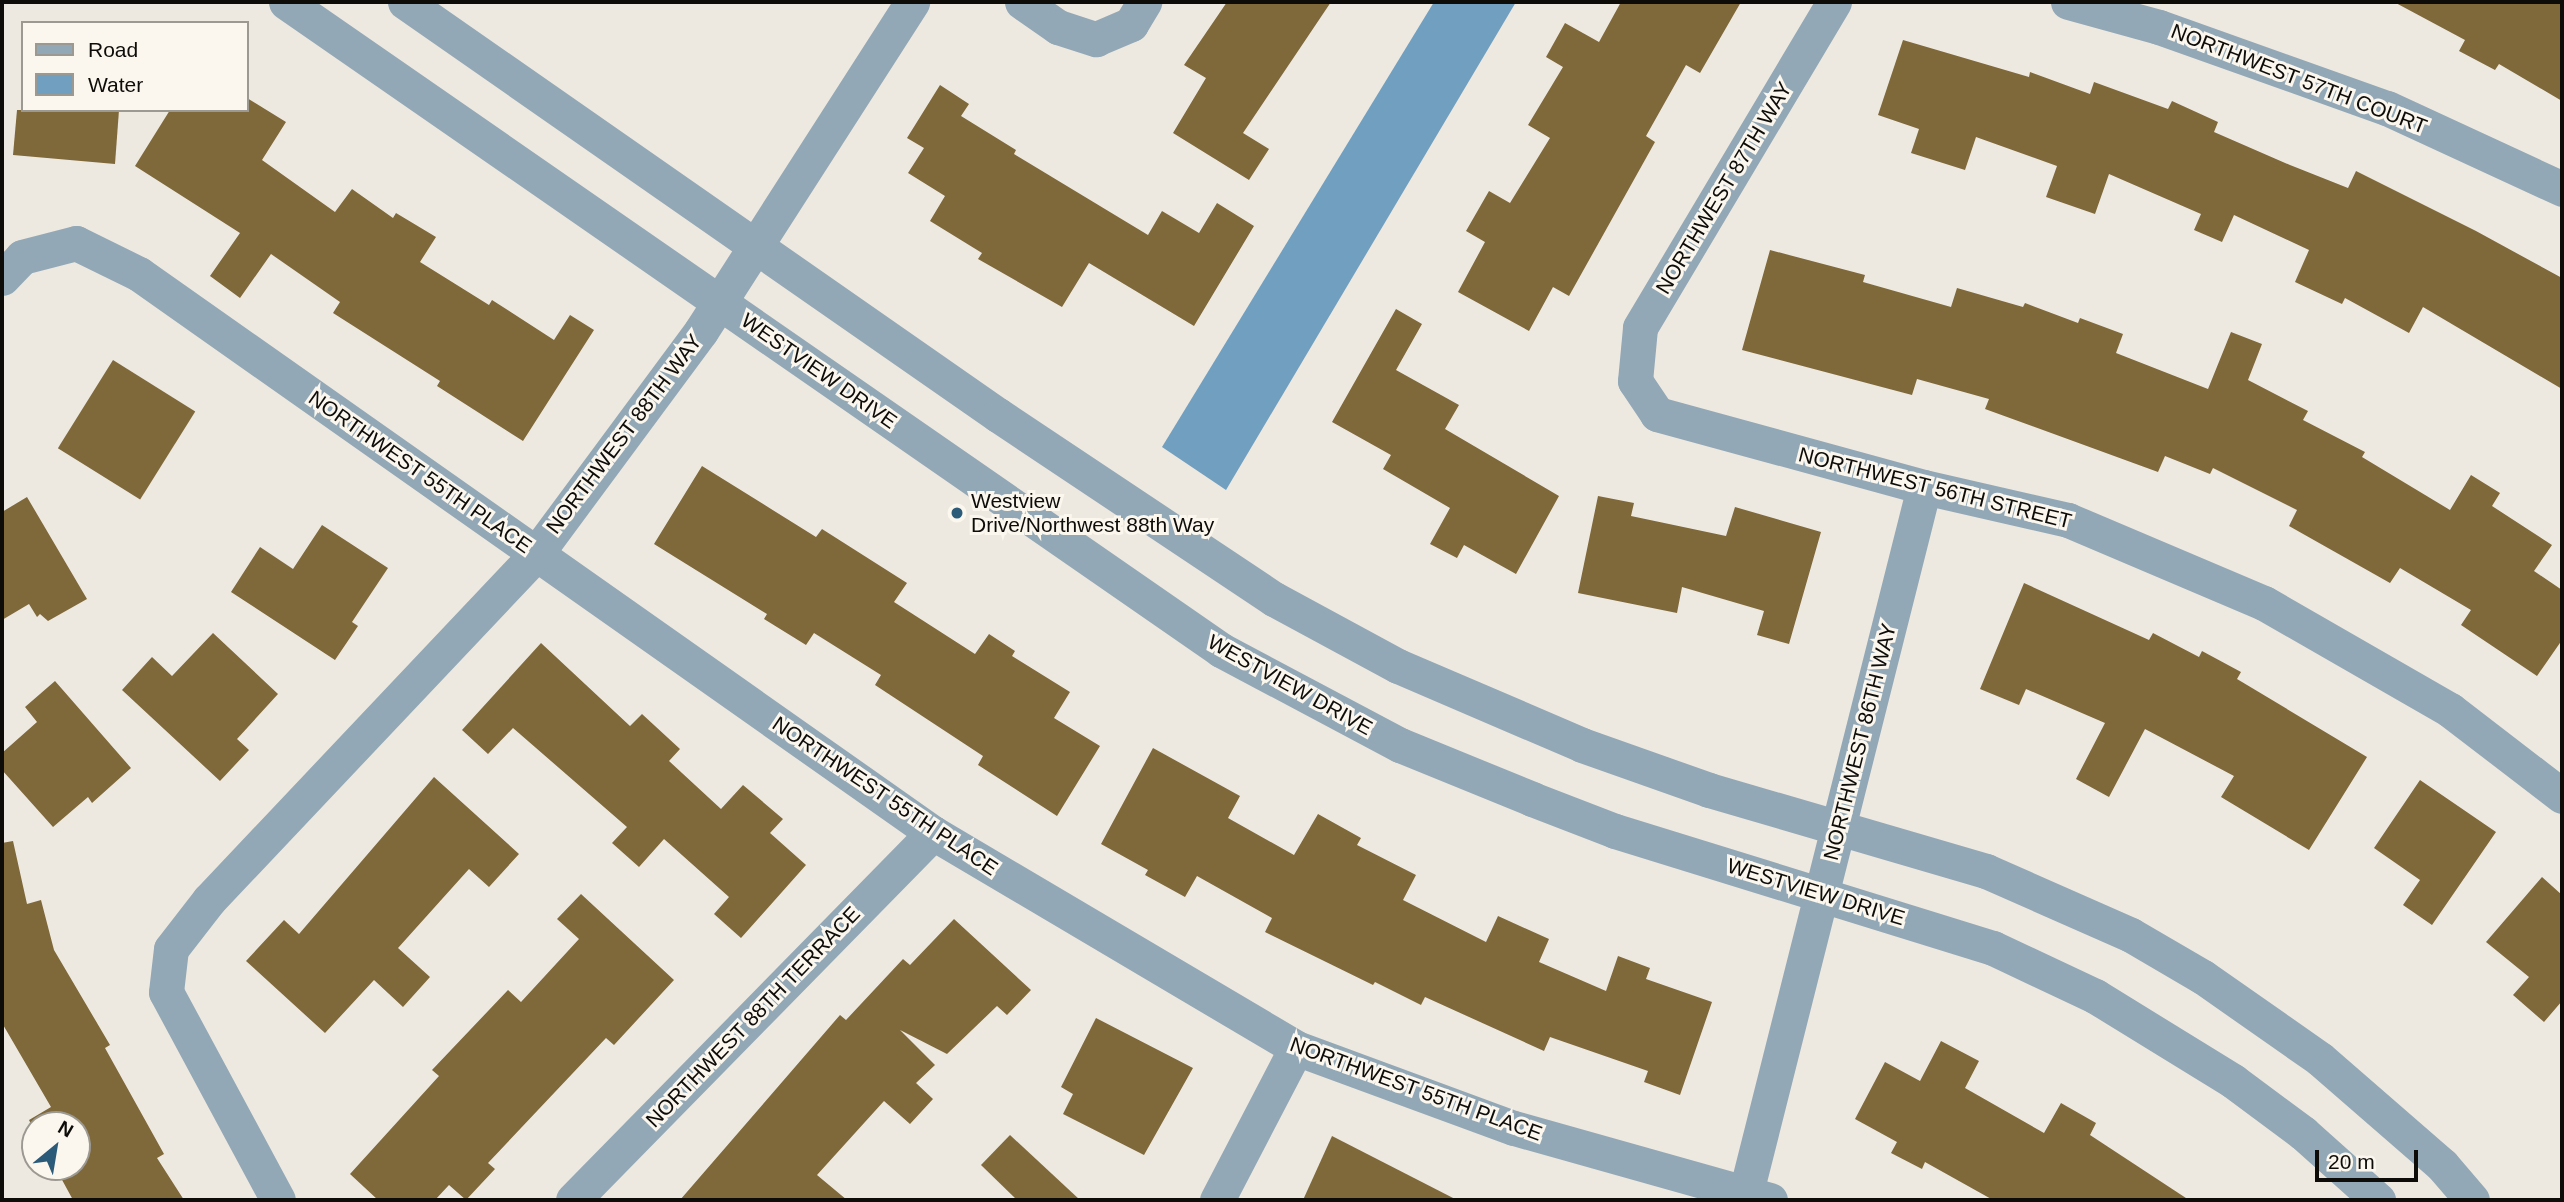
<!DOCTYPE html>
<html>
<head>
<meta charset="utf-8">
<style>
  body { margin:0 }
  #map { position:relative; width:2564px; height:1202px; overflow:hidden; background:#eee9e0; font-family:Helvetica,sans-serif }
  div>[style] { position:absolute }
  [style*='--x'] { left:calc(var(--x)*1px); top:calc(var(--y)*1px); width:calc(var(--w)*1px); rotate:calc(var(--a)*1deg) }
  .water>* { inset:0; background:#709fbf }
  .building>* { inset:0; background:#7f683a; transform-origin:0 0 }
  .minor>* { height:35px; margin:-17.5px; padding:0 17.5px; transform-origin:17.5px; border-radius:17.5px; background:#93a8b6 }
  .dots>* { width:19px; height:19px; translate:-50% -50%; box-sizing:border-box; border:4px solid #fbf7ee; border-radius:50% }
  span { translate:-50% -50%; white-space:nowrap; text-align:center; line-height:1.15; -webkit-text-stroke:6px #fbf7ee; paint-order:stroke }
  .street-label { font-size:21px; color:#0e0c09 }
  .poi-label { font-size:21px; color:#0e0c09 }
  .left { translate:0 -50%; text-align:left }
  .frame { position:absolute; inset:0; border:4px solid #0e0c09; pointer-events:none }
  .legend { position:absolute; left:21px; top:21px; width:228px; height:91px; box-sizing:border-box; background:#fbf7ee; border:2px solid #9c9992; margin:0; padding:9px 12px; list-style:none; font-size:21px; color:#0e0c09 }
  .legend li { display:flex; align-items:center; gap:14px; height:35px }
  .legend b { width:35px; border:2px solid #9c9992 }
  .north { position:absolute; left:21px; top:1111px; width:70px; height:70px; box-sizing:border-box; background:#fbf7ee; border:2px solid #9c9992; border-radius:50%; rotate:30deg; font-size:19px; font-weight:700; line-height:28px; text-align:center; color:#0e0c09 }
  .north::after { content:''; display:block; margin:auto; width:24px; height:32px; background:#2b5b79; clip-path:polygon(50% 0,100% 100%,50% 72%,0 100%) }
  .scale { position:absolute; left:2315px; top:1150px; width:103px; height:32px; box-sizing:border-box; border:4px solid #0e0c09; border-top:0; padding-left:9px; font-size:21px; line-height:24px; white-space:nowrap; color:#0e0c09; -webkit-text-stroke:5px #fbf7ee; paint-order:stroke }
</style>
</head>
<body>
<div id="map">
  <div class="water">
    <i style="clip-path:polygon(1434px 2px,1516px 2px,1226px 490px,1162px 447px)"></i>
  </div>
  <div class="building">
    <i style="clip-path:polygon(1227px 2px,1331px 2px,1243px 133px,1269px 149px,1249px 180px,1173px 133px,1206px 78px,1184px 65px)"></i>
    <i style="clip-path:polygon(1621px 2px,1741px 2px,1700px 73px,1686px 65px,1646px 136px,1655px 142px,1569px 296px,1553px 287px,1529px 331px,1458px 292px,1485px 242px,1466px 231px,1489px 191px,1510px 203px,1550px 138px,1528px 125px,1563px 67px,1546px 57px,1565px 23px,1599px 42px)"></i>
    <i style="clip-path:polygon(2394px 2px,2562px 2px,2562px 101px,2499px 64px,2495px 70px,2459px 51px,2465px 40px)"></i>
    <i style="clip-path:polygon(1903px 40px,2029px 77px,2030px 72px,2090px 94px,2094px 82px,2168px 109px,2172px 101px,2218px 122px,2214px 132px,2290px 165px,2348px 188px,2356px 171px,2476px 231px,2562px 278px,2562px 389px,2423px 307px,2409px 333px,2345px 298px,2342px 304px,2295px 282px,2309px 250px,2234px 215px,2222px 242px,2194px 230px,2201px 214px,2109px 174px,2095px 214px,2046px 197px,2057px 166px,1976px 137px,1965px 170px,1911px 153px,1919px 129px,1878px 115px)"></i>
    <i style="clip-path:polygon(940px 85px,969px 104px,961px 116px,1016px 150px,1014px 154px,1148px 235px,1162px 211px,1199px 233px,1217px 203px,1254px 226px,1194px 326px,1089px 263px,1062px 307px,978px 259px,982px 253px,930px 221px,945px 196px,908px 173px,924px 148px,907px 138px)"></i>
    <i style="clip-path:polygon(247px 98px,286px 122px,262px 160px,335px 212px,352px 189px,393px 218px,396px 213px,436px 237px,420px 262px,489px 305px,492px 300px,554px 340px,570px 315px,594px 330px,523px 441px,437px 386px,440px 381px,333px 313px,340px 302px,271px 254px,240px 298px,210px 276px,240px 233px,135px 166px,170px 110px,247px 110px)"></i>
    <i style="clip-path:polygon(17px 110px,119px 110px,115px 164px,13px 155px)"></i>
    <i style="clip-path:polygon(1770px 250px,1865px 275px,1863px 282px,1951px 307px,1957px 288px,2023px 307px,2025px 303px,2078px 323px,2080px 318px,2123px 334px,2116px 353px,2208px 389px,2231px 332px,2262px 344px,2248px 380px,2308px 411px,2303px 420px,2365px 452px,2362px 457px,2450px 510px,2471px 475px,2500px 493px,2492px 506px,2552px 545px,2534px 571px,2562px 590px,2562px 640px,2537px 676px,2461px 625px,2471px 610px,2400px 568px,2390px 583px,2289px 526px,2297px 510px,2213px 468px,2210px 474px,2165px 456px,2158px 472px,1985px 409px,1989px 399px,1917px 379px,1912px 395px,1742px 350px)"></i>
    <i style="clip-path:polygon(1396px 309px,1422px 324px,1396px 370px,1459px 405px,1445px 429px,1559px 496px,1516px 574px,1464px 545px,1457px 558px,1430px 544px,1450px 508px,1383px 469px,1391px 455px,1332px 422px)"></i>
    <i style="left:113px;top:360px;width:97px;height:104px;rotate:32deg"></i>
    <i style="clip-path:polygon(702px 466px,816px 537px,822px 529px,907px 583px,894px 602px,975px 654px,989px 634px,1015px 651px,1012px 656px,1070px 692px,1054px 718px,1100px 746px,1057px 816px,978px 765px,983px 756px,875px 685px,881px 675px,814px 633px,806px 645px,764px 619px,767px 614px,654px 544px)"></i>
    <i style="clip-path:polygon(1598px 496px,1634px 503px,1631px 516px,1726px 536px,1735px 507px,1821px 532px,1789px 644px,1757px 635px,1764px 611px,1682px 587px,1677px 613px,1578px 593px)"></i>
    <i style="clip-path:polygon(27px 497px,87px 599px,48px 621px,40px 614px,37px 617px,29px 604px,2px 620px,2px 512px)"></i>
    <i style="clip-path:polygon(322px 525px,388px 568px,352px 622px,358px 626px,335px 660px,231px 592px,260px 547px,293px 569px)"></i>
    <i style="clip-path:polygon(2024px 583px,2149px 640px,2153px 633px,2199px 657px,2202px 651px,2241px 672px,2237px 679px,2367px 757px,2309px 850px,2221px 797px,2234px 776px,2145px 729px,2109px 797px,2076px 779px,2105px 723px,2026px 689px,2019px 705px,1980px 689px)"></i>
    <i style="clip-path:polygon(213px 633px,278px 694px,237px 739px,249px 750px,220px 781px,122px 690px,152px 657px,172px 676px)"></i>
    <i style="clip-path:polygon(541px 643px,630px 726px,642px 714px,680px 749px,669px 761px,721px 809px,743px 785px,783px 819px,770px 833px,806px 865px,741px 938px,714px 914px,729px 897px,664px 839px,639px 867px,612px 843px,627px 827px,513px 728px,488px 754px,462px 730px)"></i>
    <i style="clip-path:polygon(55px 681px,131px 768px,92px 803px,88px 797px,53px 827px,2px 770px,2px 753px,37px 722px,25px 707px)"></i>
    <i style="clip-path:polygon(1153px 748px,1240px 796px,1228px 818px,1294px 855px,1318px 814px,1361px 838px,1357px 845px,1416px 875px,1403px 900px,1486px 942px,1498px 916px,1549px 939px,1539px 962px,1606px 991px,1618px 956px,1650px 968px,1646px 979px,1712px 1002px,1680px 1095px,1644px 1082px,1648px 1071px,1550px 1037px,1544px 1051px,1425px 997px,1421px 1005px,1375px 982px,1373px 985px,1265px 932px,1272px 918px,1197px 876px,1185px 897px,1145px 875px,1148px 870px,1101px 844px)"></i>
    <i style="clip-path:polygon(434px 777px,519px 854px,489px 887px,469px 869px,398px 948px,430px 977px,403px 1007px,374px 980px,325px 1033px,246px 961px,284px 920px,299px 934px)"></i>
    <i style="clip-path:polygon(2420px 780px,2496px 832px,2432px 925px,2403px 905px,2420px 880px,2374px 848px)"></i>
    <i style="clip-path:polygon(13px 841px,27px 904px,41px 900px,54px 950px,110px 1045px,105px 1048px,164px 1154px,157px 1158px,184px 1200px,73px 1200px,55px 1167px,77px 1167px,77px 1125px,35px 1125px,35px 1132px,29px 1120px,51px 1107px,2px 1023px,2px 843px)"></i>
    <i style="clip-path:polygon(2542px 877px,2562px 895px,2562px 1001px,2544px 1022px,2513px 995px,2529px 977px,2486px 942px)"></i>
    <i style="clip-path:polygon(581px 894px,674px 980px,614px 1045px,606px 1038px,488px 1163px,495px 1169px,466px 1200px,449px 1185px,435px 1200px,378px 1200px,350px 1174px,439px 1076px,432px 1070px,508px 990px,521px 1002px,579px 939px,557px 919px)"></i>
    <i style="clip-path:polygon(954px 919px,1031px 990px,1007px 1015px,997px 1006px,947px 1054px,900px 1030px,935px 1065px,916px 1083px,933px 1099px,910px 1124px,884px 1101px,817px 1175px,847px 1200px,680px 1200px,840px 1015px,846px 1020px,903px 959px,910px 965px)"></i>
    <i style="clip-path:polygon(1096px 1018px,1193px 1068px,1144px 1155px,1063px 1114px,1073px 1094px,1061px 1087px)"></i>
    <i style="clip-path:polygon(1941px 1041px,1979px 1061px,1965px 1088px,2044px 1133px,2061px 1103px,2096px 1123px,2090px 1135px,2189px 1200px,1993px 1200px,1925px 1162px,1922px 1169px,1891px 1153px,1897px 1142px,1855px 1119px,1885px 1062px,1920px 1081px)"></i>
    <i style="clip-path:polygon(1010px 1135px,1080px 1200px,1017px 1200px,981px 1165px)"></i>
    <i style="clip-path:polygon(1332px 1136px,1457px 1200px,1303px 1200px)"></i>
  </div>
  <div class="minor">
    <i style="--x:286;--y:2;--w:1138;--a:34.72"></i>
    <i style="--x:1221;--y:650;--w:203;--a:28"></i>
    <i style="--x:1400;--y:745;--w:143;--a:22.2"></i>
    <i style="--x:1532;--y:799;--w:89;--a:21.1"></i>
    <i style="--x:1615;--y:831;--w:396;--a:17.2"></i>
    <i style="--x:1993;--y:948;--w:113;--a:25.2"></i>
    <i style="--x:2095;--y:996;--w:162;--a:31.6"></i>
    <i style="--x:2233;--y:1081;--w:87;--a:36.6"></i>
    <i style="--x:2303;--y:1133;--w:101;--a:41.8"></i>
    <i style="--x:405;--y:2;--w:723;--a:34.86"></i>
    <i style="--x:998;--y:415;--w:332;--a:33.7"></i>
    <i style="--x:1274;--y:599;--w:141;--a:28.4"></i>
    <i style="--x:1398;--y:666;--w:200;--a:23.2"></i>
    <i style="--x:1582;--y:745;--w:135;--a:19.5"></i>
    <i style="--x:1709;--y:790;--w:289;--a:16.3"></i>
    <i style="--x:1986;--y:871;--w:158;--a:23.8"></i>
    <i style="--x:2131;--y:935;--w:83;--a:30.3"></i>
    <i style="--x:2203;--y:977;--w:143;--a:35"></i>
    <i style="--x:2320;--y:1059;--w:162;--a:41"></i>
    <i style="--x:2442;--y:1165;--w:46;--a:49.4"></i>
    <i style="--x:1022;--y:2;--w:44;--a:34.8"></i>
    <i style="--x:1058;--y:27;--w:40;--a:18"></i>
    <i style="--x:1096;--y:39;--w:38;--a:-23"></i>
    <i style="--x:1131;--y:24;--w:26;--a:-59"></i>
    <i style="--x:1834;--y:2;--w:379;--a:120.8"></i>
    <i style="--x:1640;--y:328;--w:53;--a:95.4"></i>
    <i style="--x:1635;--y:381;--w:40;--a:56"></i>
    <i style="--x:1657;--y:414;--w:277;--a:15.3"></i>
    <i style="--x:1924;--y:487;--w:148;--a:12.9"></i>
    <i style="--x:2068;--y:520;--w:213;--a:23"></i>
    <i style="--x:2264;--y:603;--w:215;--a:29.9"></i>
    <i style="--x:2450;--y:710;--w:141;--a:37.5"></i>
    <i style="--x:2068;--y:2;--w:94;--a:15.4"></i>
    <i style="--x:2159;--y:27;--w:242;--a:19.6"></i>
    <i style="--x:2387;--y:108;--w:193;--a:24.8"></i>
    <i style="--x:2;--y:278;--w:29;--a:-46"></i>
    <i style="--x:22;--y:257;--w:56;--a:-14.5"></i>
    <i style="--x:76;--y:243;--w:70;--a:26.2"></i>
    <i style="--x:139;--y:274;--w:971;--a:35.15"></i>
    <i style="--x:933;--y:833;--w:422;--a:30.6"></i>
    <i style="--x:1296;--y:1048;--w:232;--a:20.2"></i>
    <i style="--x:1514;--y:1128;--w:266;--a:15.7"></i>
    <i style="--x:278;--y:1200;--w:236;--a:-118.3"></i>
    <i style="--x:166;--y:992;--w:43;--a:-83.4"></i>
    <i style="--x:171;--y:949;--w:62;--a:-52.2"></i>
    <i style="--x:209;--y:900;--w:476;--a:-46.6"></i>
    <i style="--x:536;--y:554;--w:277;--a:-53.5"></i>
    <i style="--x:701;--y:331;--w:391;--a:-57.3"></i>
    <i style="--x:573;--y:1200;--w:514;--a:-45.55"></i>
    <i style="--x:1217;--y:1200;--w:171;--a:-62.5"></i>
    <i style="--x:1744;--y:1200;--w:735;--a:-75.83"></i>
  </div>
  <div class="dots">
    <i style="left:957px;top:513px;background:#2b5b79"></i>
  </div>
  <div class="street-label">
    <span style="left:2299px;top:79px;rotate:21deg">NORTHWEST 57TH COURT</span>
    <span style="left:1724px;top:188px;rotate:-59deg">NORTHWEST 87TH WAY</span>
    <span style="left:819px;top:371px;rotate:35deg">WESTVIEW DRIVE</span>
    <span style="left:624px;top:434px;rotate:-53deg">NORTHWEST 88TH WAY</span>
    <span style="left:420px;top:472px;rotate:35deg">NORTHWEST 55TH PLACE</span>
    <span style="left:1935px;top:488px;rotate:14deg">NORTHWEST 56TH STREET</span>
    <span style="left:1290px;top:685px;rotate:29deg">WESTVIEW DRIVE</span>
    <span style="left:1860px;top:742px;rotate:-76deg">NORTHWEST 86TH WAY</span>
    <span style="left:885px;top:796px;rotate:34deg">NORTHWEST 55TH PLACE</span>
    <span style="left:1816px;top:892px;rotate:17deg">WESTVIEW DRIVE</span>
    <span style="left:753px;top:1017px;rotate:-46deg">NORTHWEST 88TH TERRACE</span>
    <span style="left:1416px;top:1089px;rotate:20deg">NORTHWEST 55TH PLACE</span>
  </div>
  <div class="poi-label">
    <span class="left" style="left:971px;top:513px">Westview<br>Drive/Northwest 88th Way</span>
  </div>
  <div class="frame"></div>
  <ul class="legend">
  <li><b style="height:9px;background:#93a8b6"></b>Road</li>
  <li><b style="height:19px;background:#709fbf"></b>Water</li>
  </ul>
  <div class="north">N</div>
  <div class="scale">20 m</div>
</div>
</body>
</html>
